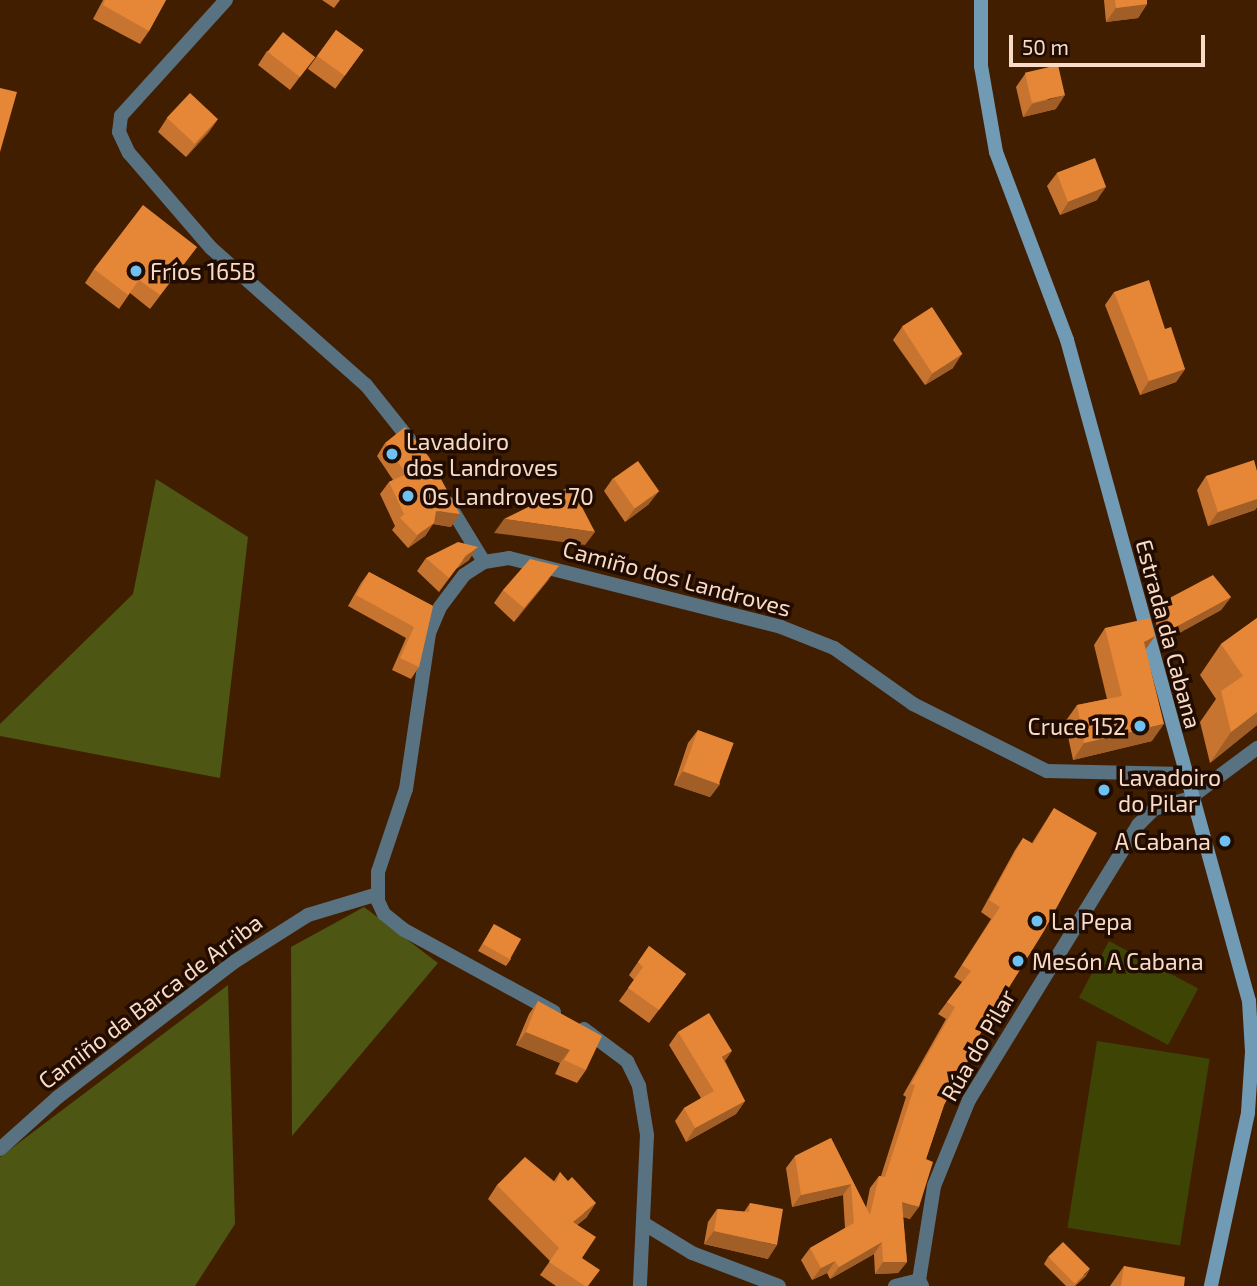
<!DOCTYPE html>
<html>
<head>
<meta charset="utf-8">
<style>
  body { margin:0 }
  #map { position:relative; width:1257px; height:1286px; overflow:hidden; background:#421e00; font-family:"Exo 2",sans-serif }
  div>[style] { position:absolute }
  [style*='--x'] { left:calc(var(--x)*1px); top:calc(var(--y)*1px); width:calc(var(--w)*1px); rotate:calc(var(--a)*1deg) }
  .green>* { inset:0; background:#3e4504; transform-origin:0 0 }
  .forest>* { inset:0; background:#4d5613 }
  .pedestrian>* { height:14px; margin:-7px; padding:0 7px; transform-origin:7px; border-radius:7px; background:#587282 }
  .minor>* { height:14px; margin:-7px; padding:0 7px; transform-origin:7px; border-radius:7px; background:#587282 }
  .secondary>* { height:14px; margin:-7px; padding:0 7px; transform-origin:7px; border-radius:7px; background:#719ab4 }
  .wall>* { inset:0; background:#c67430; transform-origin:0 0 }
  .shaded-wall>* { inset:0; background:#a15e27 }
  .building>* { inset:0; background:#e68738; transform-origin:0 0 }
  .dots>* { width:19px; height:19px; translate:-50% -50%; box-sizing:border-box; border:4px solid #200c00; border-radius:50% }
  span { translate:-50% -50%; white-space:nowrap; text-align:center; line-height:1.15; -webkit-text-stroke:7px #200c00; paint-order:stroke }
  .poi-label { font-size:23px; color:#f9dbc7 }
  .left { translate:0 -50%; text-align:left }
  .right { translate:-100% -50%; text-align:right }
  .street-label { font-size:23px; color:#f9dbc7 }
  .scale { position:absolute; left:1009px; top:35px; width:196px; height:32px; box-sizing:border-box; border:4px solid #f9dbc7; border-top:0; padding-left:9px; font-size:21px; line-height:24px; white-space:nowrap; color:#f9dbc7; -webkit-text-stroke:5px #200c00; paint-order:stroke }
</style>
</head>
<body>
<div id="map">
  <div class="green">
    <i style="left:1109px;top:941px;width:101px;height:64px;rotate:28deg"></i>
    <i style="left:1097px;top:1041px;width:114px;height:189px;rotate:9deg"></i>
  </div>
  <div class="forest">
    <i style="clip-path:polygon(156px 479px,248px 537px,220px 778px,0 736px,0 724px,133px 594px)"></i>
    <i style="clip-path:polygon(364px 907px,438px 963px,292px 1136px,291px 947px)"></i>
    <i style="clip-path:polygon(228px 985px,235px 1224px,195px 1286px,0 1286px,0 1157px)"></i>
  </div>
  <div class="pedestrian">
    <i style="--x:366;--y:385;--w:75;--a:51.5"></i>
  </div>
  <div class="minor">
    <i style="--x:226;--y:0;--w:156;--a:132.2"></i>
    <i style="--x:121;--y:116;--w:16;--a:97"></i>
    <i style="--x:119;--y:132;--w:23;--a:65"></i>
    <i style="--x:129;--y:153;--w:125;--a:49.2"></i>
    <i style="--x:211;--y:248;--w:207;--a:41.5"></i>
    <i style="--x:448;--y:503;--w:69;--a:58.6"></i>
    <i style="--x:554;--y:1012;--w:171;--a:-151.3"></i>
    <i style="--x:404;--y:930;--w:26;--a:-141"></i>
    <i style="--x:384;--y:914;--w:14;--a:-115"></i>
    <i style="--x:378;--y:901;--w:29;--a:-90"></i>
    <i style="--x:378;--y:872;--w:88;--a:-71.4"></i>
    <i style="--x:406;--y:789;--w:158;--a:-81.6"></i>
    <i style="--x:429;--y:633;--w:28;--a:-67"></i>
    <i style="--x:440;--y:607;--w:40;--a:-53"></i>
    <i style="--x:464;--y:575;--w:24;--a:-33"></i>
    <i style="--x:484;--y:562;--w:25;--a:-9"></i>
    <i style="--x:509;--y:558;--w:281;--a:14.2"></i>
    <i style="--x:781;--y:627;--w:57;--a:21.6"></i>
    <i style="--x:834;--y:648;--w:97;--a:35.3"></i>
    <i style="--x:913;--y:704;--w:150;--a:26.6"></i>
    <i style="--x:1047;--y:771;--w:136;--a:1.3"></i>
    <i style="--x:584;--y:1029;--w:54;--a:36.7"></i>
    <i style="--x:627;--y:1061;--w:28;--a:64"></i>
    <i style="--x:639;--y:1086;--w:50;--a:80.7"></i>
    <i style="--x:647;--y:1135;--w:151;--a:92.7"></i>
    <i style="--x:0;--y:1149;--w:78;--a:-41.9"></i>
    <i style="--x:58;--y:1097;--w:222;--a:-37.5"></i>
    <i style="--x:234;--y:962;--w:88;--a:-32.4"></i>
    <i style="--x:308;--y:915;--w:73;--a:-16.7"></i>
    <i style="--x:643;--y:1223;--w:57;--a:31.5"></i>
    <i style="--x:692;--y:1253;--w:93;--a:20.8"></i>
    <i style="--x:895;--y:1286;--w:25;--a:-14"></i>
    <i style="--x:922;--y:1286;--w:7;--a:-117"></i>
    <i style="--x:919;--y:1280;--w:95;--a:-80.9"></i>
    <i style="--x:934;--y:1186;--w:93;--a:-67.9"></i>
    <i style="--x:969;--y:1100;--w:323;--a:-58.4"></i>
    <i style="--x:1138;--y:825;--w:23;--a:-45"></i>
    <i style="--x:1154;--y:809;--w:38;--a:-17"></i>
    <i style="--x:1190;--y:798;--w:84;--a:-36.7"></i>
  </div>
  <div class="secondary">
    <i style="--x:981;--y:0;--w:66;--a:90"></i>
    <i style="--x:981;--y:66;--w:87;--a:80.1"></i>
    <i style="--x:996;--y:152;--w:201;--a:69.3"></i>
    <i style="--x:1067;--y:340;--w:686;--a:74.61"></i>
    <i style="--x:1249;--y:1001;--w:51;--a:86.6"></i>
    <i style="--x:1252;--y:1052;--w:61;--a:93.8"></i>
    <i style="--x:1248;--y:1113;--w:177;--a:102.1"></i>
  </div>
  <div class="wall">
    <i style="clip-path:polygon(103px 0,166px 0,149px 31px,140px 44px,93px 19px)"></i>
    <i style="clip-path:polygon(322px 0,340px 0,334px 8px)"></i>
    <i style="clip-path:polygon(1104px 0,1147px 0,1147px 4px,1138px 18px,1106px 22px)"></i>
    <i style="left:336px;top:30px;width:34px;height:48px;rotate:36deg"></i>
    <i style="clip-path:polygon(267px 51px,315px 57px,290px 90px,258px 65px)"></i>
    <i style="clip-path:polygon(1025px 74px,1056px 109px,1023px 117px,1016px 87px)"></i>
    <i style="clip-path:polygon(167px 118px,218px 119px,208px 133px,186px 157px,158px 132px)"></i>
    <i style="clip-path:polygon(1057px 173px,1097px 200px,1060px 215px,1047px 186px)"></i>
    <i style="clip-path:polygon(197px 247px,150px 309px,130px 293px,119px 309px,85px 283px,94px 269px)"></i>
    <i style="clip-path:polygon(1114px 292px,1165px 329px,1185px 369px,1176px 382px,1140px 395px,1105px 305px)"></i>
    <i style="clip-path:polygon(902px 327px,953px 368px,925px 385px,893px 340px)"></i>
    <i style="clip-path:polygon(385px 443px,451px 527px,433px 524px,425px 536px,408px 548px,392px 530px,395px 526px,380px 494px,389px 482px,393px 480px,377px 456px)"></i>
    <i style="clip-path:polygon(1257px 471px,1257px 507px,1255px 510px,1208px 526px,1197px 490px,1206px 476px)"></i>
    <i style="clip-path:polygon(613px 478px,649px 504px,625px 522px,604px 491px)"></i>
    <i style="clip-path:polygon(426px 558px,469px 560px,456px 569px,439px 592px,417px 571px)"></i>
    <i style="clip-path:polygon(369px 572px,433px 606px,419px 667px,411px 679px,392px 670px,406px 638px,348px 606px,361px 583px)"></i>
    <i style="clip-path:polygon(549px 579px,514px 622px,494px 603px,503px 590px)"></i>
    <i style="clip-path:polygon(1231px 597px,1221px 610px,1161px 643px,1154px 615px,1164px 601px)"></i>
    <i style="clip-path:polygon(1257px 618px,1257px 725px,1210px 763px,1200px 722px,1216px 699px,1200px 675px,1221px 644px)"></i>
    <i style="clip-path:polygon(1105px 628px,1155px 636px,1145px 650px,1152px 741px,1073px 760px,1065px 722px,1077px 705px,1107px 699px,1094px 645px)"></i>
    <i style="clip-path:polygon(698px 730px,720px 784px,710px 797px,674px 785px,688px 743px)"></i>
    <i style="clip-path:polygon(1054px 808px,966px 1057px,944px 1105px,926px 1159px,910px 1219px,903px 1217px,907px 1262px,898px 1273px,875px 1274px,874px 1254px,830px 1279px,827px 1273px,812px 1280px,801px 1260px,810px 1248px,845px 1228px,843px 1195px,792px 1207px,786px 1168px,795px 1156px,831px 1138px,866px 1208px,870px 1188px,879px 1176px,881px 1176px,906px 1097px,903px 1095px,946px 1019px,938px 1014px,962px 982px,954px 977px,991px 919px,981px 912px,1015px 850px,1023px 838px,1032px 843px)"></i>
    <i style="clip-path:polygon(494px 924px,511px 959px,506px 966px,478px 951px)"></i>
    <i style="clip-path:polygon(649px 946px,686px 974px,649px 1023px,619px 1001px,634px 980px,629px 975px)"></i>
    <i style="clip-path:polygon(538px 1001px,586px 1070px,577px 1083px,555px 1074px,560px 1063px,516px 1045px,529px 1014px)"></i>
    <i style="clip-path:polygon(678px 1032px,725px 1061px,745px 1101px,736px 1114px,686px 1142px,675px 1121px,684px 1108px,701px 1098px,669px 1045px)"></i>
    <i style="clip-path:polygon(560px 1172px,587px 1217px,577px 1225px,582px 1258px,588px 1286px,556px 1286px,540px 1275px,550px 1261px,488px 1199px,497px 1185px,554px 1181px)"></i>
    <i style="clip-path:polygon(750px 1203px,768px 1259px,704px 1244px,708px 1222px,717px 1209px,744px 1212px)"></i>
    <i style="clip-path:polygon(1048px 1257px,1086px 1276px,1075px 1286px,1066px 1286px,1044px 1264px)"></i>
    <i style="clip-path:polygon(1124px 1266px,1184px 1286px,1110px 1286px)"></i>
  </div>
  <div class="shaded-wall">
    <i style="clip-path:polygon(1147px 4px,1138px 18px,1106px 22px,1116px 8px)"></i>
    <i style="clip-path:polygon(1065px 95px,1056px 109px,1023px 117px,1032px 104px)"></i>
    <i style="clip-path:polygon(218px 119px,208px 133px,186px 157px,196px 144px)"></i>
    <i style="clip-path:polygon(1106px 187px,1097px 200px,1060px 215px,1069px 201px)"></i>
    <i style="clip-path:polygon(962px 354px,953px 368px,925px 385px,934px 371px)"></i>
    <i style="clip-path:polygon(1185px 369px,1176px 382px,1140px 395px,1149px 381px)"></i>
    <i style="clip-path:polygon(659px 491px,649px 504px,625px 522px,635px 508px)"></i>
    <i style="clip-path:polygon(1257px 499px,1257px 507px,1255px 510px,1208px 526px,1218px 512px)"></i>
    <i style="clip-path:polygon(436px 511px,460px 514px,451px 527px,433px 524px,425px 536px,408px 548px)"></i>
    <i style="clip-path:polygon(504px 519px,595px 532px,585px 545px,494px 533px)"></i>
    <i style="clip-path:polygon(478px 547px,469px 560px,456px 569px,439px 592px,466px 556px)"></i>
    <i style="clip-path:polygon(559px 566px,549px 579px,514px 622px,524px 608px)"></i>
    <i style="clip-path:polygon(1231px 597px,1221px 610px,1161px 643px,1170px 630px)"></i>
    <i style="clip-path:polygon(1155px 636px,1143px 653px,1144px 642px)"></i>
    <i style="clip-path:polygon(1257px 712px,1257px 725px,1210px 763px,1231px 732px)"></i>
    <i style="clip-path:polygon(1164px 724px,1152px 741px,1073px 760px,1084px 743px)"></i>
    <i style="clip-path:polygon(683px 771px,720px 784px,710px 797px,674px 785px)"></i>
    <i style="clip-path:polygon(526px 1032px,570px 1050px,560px 1063px,516px 1045px)"></i>
    <i style="clip-path:polygon(732px 1051px,723px 1064px,722px 1057px)"></i>
    <i style="clip-path:polygon(745px 1101px,736px 1114px,686px 1142px,695px 1128px)"></i>
    <i style="clip-path:polygon(851px 1184px,843px 1195px,792px 1207px,801px 1195px)"></i>
    <i style="clip-path:polygon(902px 1202px,919px 1207px,910px 1219px,894px 1214px)"></i>
    <i style="clip-path:polygon(596px 1203px,587px 1217px,564px 1236px,573px 1222px)"></i>
    <i style="clip-path:polygon(714px 1231px,777px 1245px,768px 1259px,704px 1244px)"></i>
    <i style="clip-path:polygon(882px 1242px,874px 1254px,830px 1279px,839px 1267px)"></i>
    <i style="clip-path:polygon(835px 1261px,827px 1273px,812px 1280px,821px 1268px)"></i>
    <i style="clip-path:polygon(883px 1262px,907px 1262px,898px 1273px,875px 1274px)"></i>
    <i style="clip-path:polygon(1090px 1269px,1086px 1276px,1075px 1286px,1074px 1286px)"></i>
  </div>
  <div class="building">
    <i style="clip-path:polygon(105px 0,166px 0,149px 31px,103px 5px)"></i>
    <i style="clip-path:polygon(1115px 0,1147px 0,1147px 4px,1116px 8px)"></i>
    <i style="left:336px;top:30px;width:34px;height:32px;rotate:36deg"></i>
    <i style="left:283px;top:32px;width:41px;height:25px;rotate:38deg"></i>
    <i style="left:1058px;top:65px;width:31px;height:34px;rotate:77deg"></i>
    <i style="clip-path:polygon(0 88px,17px 92px,0 152px)"></i>
    <i style="left:190px;top:93px;width:38px;height:34px;rotate:43deg"></i>
    <i style="left:1095px;top:158px;width:31px;height:41px;rotate:69deg"></i>
    <i style="clip-path:polygon(143px 205px,197px 247px,160px 295px,139px 280px,128px 295px,94px 269px)"></i>
    <i style="clip-path:polygon(1149px 280px,1165px 329px,1171px 327px,1185px 369px,1149px 381px,1114px 292px)"></i>
    <i style="left:932px;top:307px;width:56px;height:36px;rotate:57deg"></i>
    <i style="clip-path:polygon(405px 427px,429px 457px,460px 514px,436px 511px,434px 523px,417px 535px,400px 518px,404px 514px,389px 482px,406px 474px,385px 443px)"></i>
    <i style="clip-path:polygon(1254px 460px,1257px 471px,1257px 499px,1218px 512px,1206px 476px)"></i>
    <i style="left:638px;top:461px;width:37px;height:30px;rotate:55deg"></i>
    <i style="clip-path:polygon(571px 486px,595px 532px,504px 519px)"></i>
    <i style="clip-path:polygon(458px 542px,478px 547px,466px 556px,449px 578px,426px 558px)"></i>
    <i style="clip-path:polygon(530px 559px,559px 566px,524px 608px,503px 590px)"></i>
    <i style="clip-path:polygon(369px 572px,433px 606px,419px 667px,400px 658px,414px 627px,356px 595px)"></i>
    <i style="clip-path:polygon(1213px 575px,1231px 597px,1170px 630px,1164px 601px)"></i>
    <i style="clip-path:polygon(1150px 618px,1155px 636px,1144px 642px,1164px 724px,1084px 743px,1077px 705px,1122px 696px,1105px 628px)"></i>
    <i style="clip-path:polygon(1257px 618px,1257px 712px,1231px 732px,1221px 691px,1243px 676px,1221px 644px)"></i>
    <i style="left:698px;top:730px;width:38px;height:44px;rotate:20deg"></i>
    <i style="clip-path:polygon(1054px 808px,1097px 833px,1044px 931px,966px 1057px,969px 1059px,944px 1105px,926px 1159px,933px 1162px,919px 1207px,902px 1202px,907px 1262px,883px 1262px,882px 1242px,839px 1267px,835px 1261px,821px 1268px,810px 1248px,854px 1223px,851px 1184px,801px 1195px,795px 1156px,831px 1138px,870px 1215px,879px 1176px,885px 1177px,915px 1085px,911px 1084px,955px 1007px,947px 1002px,971px 971px,962px 965px,1000px 907px,989px 900px,1023px 838px,1033px 844px)"></i>
    <i style="left:494px;top:924px;width:31px;height:23px;rotate:29deg"></i>
    <i style="clip-path:polygon(649px 946px,686px 974px,659px 1010px,628px 988px,643px 967px,638px 962px)"></i>
    <i style="clip-path:polygon(538px 1001px,602px 1036px,586px 1070px,564px 1060px,570px 1050px,526px 1032px)"></i>
    <i style="clip-path:polygon(709px 1013px,732px 1051px,722px 1057px,745px 1101px,695px 1128px,684px 1108px,714px 1091px,678px 1032px)"></i>
    <i style="clip-path:polygon(525px 1157px,556px 1183px,560px 1172px,568px 1181px,572px 1177px,596px 1203px,573px 1222px,596px 1237px,582px 1258px,600px 1270px,588px 1286px,585px 1286px,549px 1262px,559px 1248px,497px 1185px)"></i>
    <i style="clip-path:polygon(750px 1203px,783px 1209px,777px 1245px,714px 1231px,718px 1209px,749px 1212px)"></i>
    <i style="left:1063px;top:1242px;width:38px;height:21px;rotate:45deg"></i>
    <i style="clip-path:polygon(1124px 1266px,1185px 1277px,1184px 1286px,1121px 1286px)"></i>
  </div>
  <div class="dots">
    <i style="left:136px;top:271px;background:#6ec2f3"></i>
    <i style="left:392px;top:454px;background:#6ec2f3"></i>
    <i style="left:408px;top:496px;background:#6ec2f3"></i>
    <i style="left:1140px;top:726px;background:#6ec2f3"></i>
    <i style="left:1104px;top:790px;background:#6ec2f3"></i>
    <i style="left:1225px;top:841px;background:#6ec2f3"></i>
    <i style="left:1037px;top:921px;background:#6ec2f3"></i>
    <i style="left:1018px;top:961px;background:#6ec2f3"></i>
  </div>
  <div class="poi-label">
    <span class="left" style="left:150px;top:271px">Fríos 165B</span>
    <span class="left" style="left:406px;top:454px">Lavadoiro<br>dos Landroves</span>
    <span class="left" style="left:422px;top:496px">Os Landroves 70</span>
    <span class="right" style="left:1126px;top:726px">Cruce 152</span>
    <span class="left" style="left:1118px;top:790px">Lavadoiro<br>do Pilar</span>
    <span class="right" style="left:1211px;top:841px">A Cabana</span>
    <span class="left" style="left:1051px;top:921px">La Pepa</span>
    <span class="left" style="left:1032px;top:961px">Mesón A Cabana</span>
  </div>
  <div class="street-label">
    <span style="left:677px;top:578px;rotate:15deg">Camiño dos Landroves</span>
    <span style="left:1169px;top:634px;rotate:75deg">Estrada da Cabana</span>
    <span style="left:150px;top:1001px;rotate:-37deg">Camiño da Barca de Arriba</span>
    <span style="left:978px;top:1045px;rotate:-60deg">Rúa do Pilar</span>
  </div>
  <div class="scale">50 m</div>
</div>
</body>
</html>
